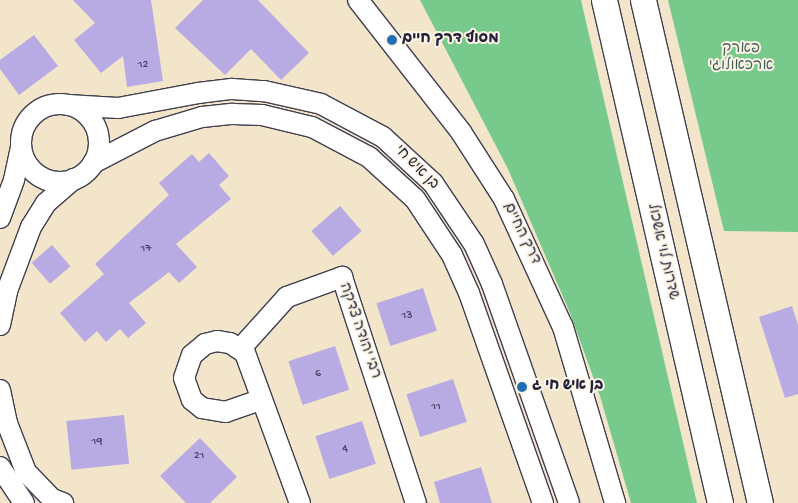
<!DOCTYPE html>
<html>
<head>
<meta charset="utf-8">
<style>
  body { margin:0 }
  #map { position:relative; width:798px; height:503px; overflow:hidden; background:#f3e5c9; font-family:"Gochi Hand","Playpen Sans Hebrew",sans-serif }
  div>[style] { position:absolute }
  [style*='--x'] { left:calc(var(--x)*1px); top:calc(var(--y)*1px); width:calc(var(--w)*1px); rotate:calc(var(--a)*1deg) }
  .green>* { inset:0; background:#77ca8c }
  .building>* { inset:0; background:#b8abe3; transform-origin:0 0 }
  .roads { filter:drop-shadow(1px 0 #413f50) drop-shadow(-1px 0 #413f50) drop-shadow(0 1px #413f50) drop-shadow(0 -1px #413f50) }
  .minor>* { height:20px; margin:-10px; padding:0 10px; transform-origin:10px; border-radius:10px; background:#fff }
  .minor>.ring { margin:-10px; padding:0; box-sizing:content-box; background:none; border:20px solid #fff; border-radius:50% }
  .major>* { height:25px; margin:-12.5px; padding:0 12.5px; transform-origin:12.5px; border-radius:12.5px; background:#fff }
  .dots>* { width:14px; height:14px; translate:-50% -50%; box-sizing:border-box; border:2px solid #fcf5e5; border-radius:50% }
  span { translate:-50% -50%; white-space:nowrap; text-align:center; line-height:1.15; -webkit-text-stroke:4px #fcf5e5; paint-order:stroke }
  .number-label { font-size:12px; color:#484465 }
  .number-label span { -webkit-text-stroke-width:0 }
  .poi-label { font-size:15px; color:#22223b; font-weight:700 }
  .left { translate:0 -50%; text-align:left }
  .park-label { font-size:15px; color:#405d57 }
  .street-label { font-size:15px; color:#22223b }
</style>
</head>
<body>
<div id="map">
  <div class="green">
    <i style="clip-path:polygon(420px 0,581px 0,697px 503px,631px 503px,600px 396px,570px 313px,508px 169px)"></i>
    <i style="clip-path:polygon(668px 0,798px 0,798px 232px,724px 231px)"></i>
  </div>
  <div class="building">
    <i style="clip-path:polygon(73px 0,151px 0,163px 81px,127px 87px,123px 56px,101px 73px,74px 40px,95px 23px)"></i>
    <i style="clip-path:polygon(203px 0,258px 0,309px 53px,281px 80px,251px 49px,225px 75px,175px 28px)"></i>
    <i style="clip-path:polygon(34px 35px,58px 66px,19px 95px,0 69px,0 60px)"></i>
    <i style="clip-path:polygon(209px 153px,229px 176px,219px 185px,231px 199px,176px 244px,197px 267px,179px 283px,169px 272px,129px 303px,146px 323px,128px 338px,120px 329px,106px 342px,97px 331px,85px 342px,60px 313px,104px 274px,95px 264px,169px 195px,159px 183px,192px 154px,199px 162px)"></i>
    <i style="left:340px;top:206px;width:33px;height:38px;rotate:49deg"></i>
    <i style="left:52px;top:245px;width:28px;height:27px;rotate:49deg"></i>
    <i style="left:423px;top:288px;width:45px;height:49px;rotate:72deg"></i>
    <i style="clip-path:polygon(792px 306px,798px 325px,798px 394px,785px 398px,759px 317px)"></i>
    <i style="left:335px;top:346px;width:46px;height:49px;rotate:72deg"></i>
    <i style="left:453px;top:379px;width:45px;height:49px;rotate:72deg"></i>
    <i style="left:124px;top:415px;width:49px;height:58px;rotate:84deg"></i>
    <i style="left:362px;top:421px;width:45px;height:49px;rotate:72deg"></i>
    <i style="clip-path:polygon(200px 438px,237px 477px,210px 503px,186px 503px,160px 476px)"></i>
    <i style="clip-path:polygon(481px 467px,492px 503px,440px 503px,434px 482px)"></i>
  </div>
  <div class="roads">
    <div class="minor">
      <i style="--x:358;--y:0;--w:167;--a:52"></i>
      <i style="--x:461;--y:132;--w:80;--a:57.3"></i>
      <i style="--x:504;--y:199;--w:141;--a:65.3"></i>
      <i style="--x:563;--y:327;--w:184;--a:73.5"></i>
      <i class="ring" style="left:21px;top:104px;width:58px;height:58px"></i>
      <i style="--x:68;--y:105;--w:50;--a:3.4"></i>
      <i style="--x:118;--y:108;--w:81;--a:-10.6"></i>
      <i style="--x:198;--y:93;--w:34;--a:-7"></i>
      <i style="--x:232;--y:89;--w:32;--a:4"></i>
      <i style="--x:264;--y:91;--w:58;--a:12.8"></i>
      <i style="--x:321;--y:104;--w:70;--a:28"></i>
      <i style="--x:383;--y:137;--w:68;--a:42.6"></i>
      <i style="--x:433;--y:183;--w:73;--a:56.1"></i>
      <i style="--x:474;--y:244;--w:44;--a:65.8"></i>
      <i style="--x:492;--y:284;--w:232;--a:70.6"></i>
      <i style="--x:93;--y:163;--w:70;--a:-27.3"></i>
      <i style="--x:155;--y:131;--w:49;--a:-16.6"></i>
      <i style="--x:202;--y:117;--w:31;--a:-6"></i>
      <i style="--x:233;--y:114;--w:29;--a:2"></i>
      <i style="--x:262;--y:115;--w:51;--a:13.5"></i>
      <i style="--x:312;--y:127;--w:64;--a:27.8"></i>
      <i style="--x:369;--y:157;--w:62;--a:42.4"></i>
      <i style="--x:415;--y:199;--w:67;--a:56.5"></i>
      <i style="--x:452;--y:255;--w:42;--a:65.9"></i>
      <i style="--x:469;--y:293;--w:223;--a:70.6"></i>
      <i style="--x:0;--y:218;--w:40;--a:-69.8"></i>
      <i style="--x:14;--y:180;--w:33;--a:-78"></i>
      <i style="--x:0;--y:325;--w:35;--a:-78"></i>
      <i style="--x:7;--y:291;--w:68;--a:-69.4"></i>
      <i style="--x:31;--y:227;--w:28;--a:-58"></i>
      <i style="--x:46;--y:203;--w:37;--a:-41"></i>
      <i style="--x:241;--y:348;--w:69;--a:-48"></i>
      <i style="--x:287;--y:297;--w:59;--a:-20"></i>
      <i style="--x:342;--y:277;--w:238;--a:71.9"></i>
      <i style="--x:0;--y:390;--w:34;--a:78"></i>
      <i style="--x:7;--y:423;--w:53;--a:68.8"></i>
      <i style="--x:26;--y:472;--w:37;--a:46"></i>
      <i style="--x:52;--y:499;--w:12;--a:20"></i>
      <i style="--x:260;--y:400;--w:36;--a:161"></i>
      <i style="--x:226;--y:412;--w:24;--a:-171"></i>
      <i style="--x:202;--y:408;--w:13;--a:-141"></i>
      <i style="--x:192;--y:400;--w:23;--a:-110"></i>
      <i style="--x:184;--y:378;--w:24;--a:-71"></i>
      <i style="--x:192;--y:355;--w:17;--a:-40"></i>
      <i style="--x:205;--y:344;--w:12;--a:-14"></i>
      <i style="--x:217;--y:341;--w:13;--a:9"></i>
      <i style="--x:230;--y:343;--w:18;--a:34"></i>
      <i style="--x:245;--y:353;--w:160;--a:69.9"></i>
      <i style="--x:0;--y:467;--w:43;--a:56.3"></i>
    </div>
    <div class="major">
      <i style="--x:604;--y:0;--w:516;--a:77.01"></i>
      <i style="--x:643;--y:0;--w:516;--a:76.91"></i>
    </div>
  </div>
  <div class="dots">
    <i style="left:392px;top:40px;background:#1f6fb2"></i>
    <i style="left:522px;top:387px;background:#1f6fb2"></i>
  </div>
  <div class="number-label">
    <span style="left:143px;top:66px">12</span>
    <span style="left:146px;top:250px">17</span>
    <span style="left:407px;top:317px">13</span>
    <span style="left:318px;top:375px">6</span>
    <span style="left:436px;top:408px">11</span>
    <span style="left:97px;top:443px">19</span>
    <span style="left:345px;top:450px">4</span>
    <span style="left:199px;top:457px">21</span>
  </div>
  <div class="poi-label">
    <span class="left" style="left:402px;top:40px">מסוף דרך חיים</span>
    <span class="left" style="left:532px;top:387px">בן איש חי ג</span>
  </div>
  <div class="park-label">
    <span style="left:741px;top:58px">פארק<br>ארכאולוגי</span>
  </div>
  <div class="street-label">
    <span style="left:416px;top:168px;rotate:45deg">בן איש חי</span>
    <span style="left:521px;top:234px;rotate:64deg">דרך החיים</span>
    <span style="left:662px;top:252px;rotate:77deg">שדרות לוי אשכול</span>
    <span style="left:359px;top:331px;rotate:71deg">רבי יהודה צדקה</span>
  </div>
</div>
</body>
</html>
